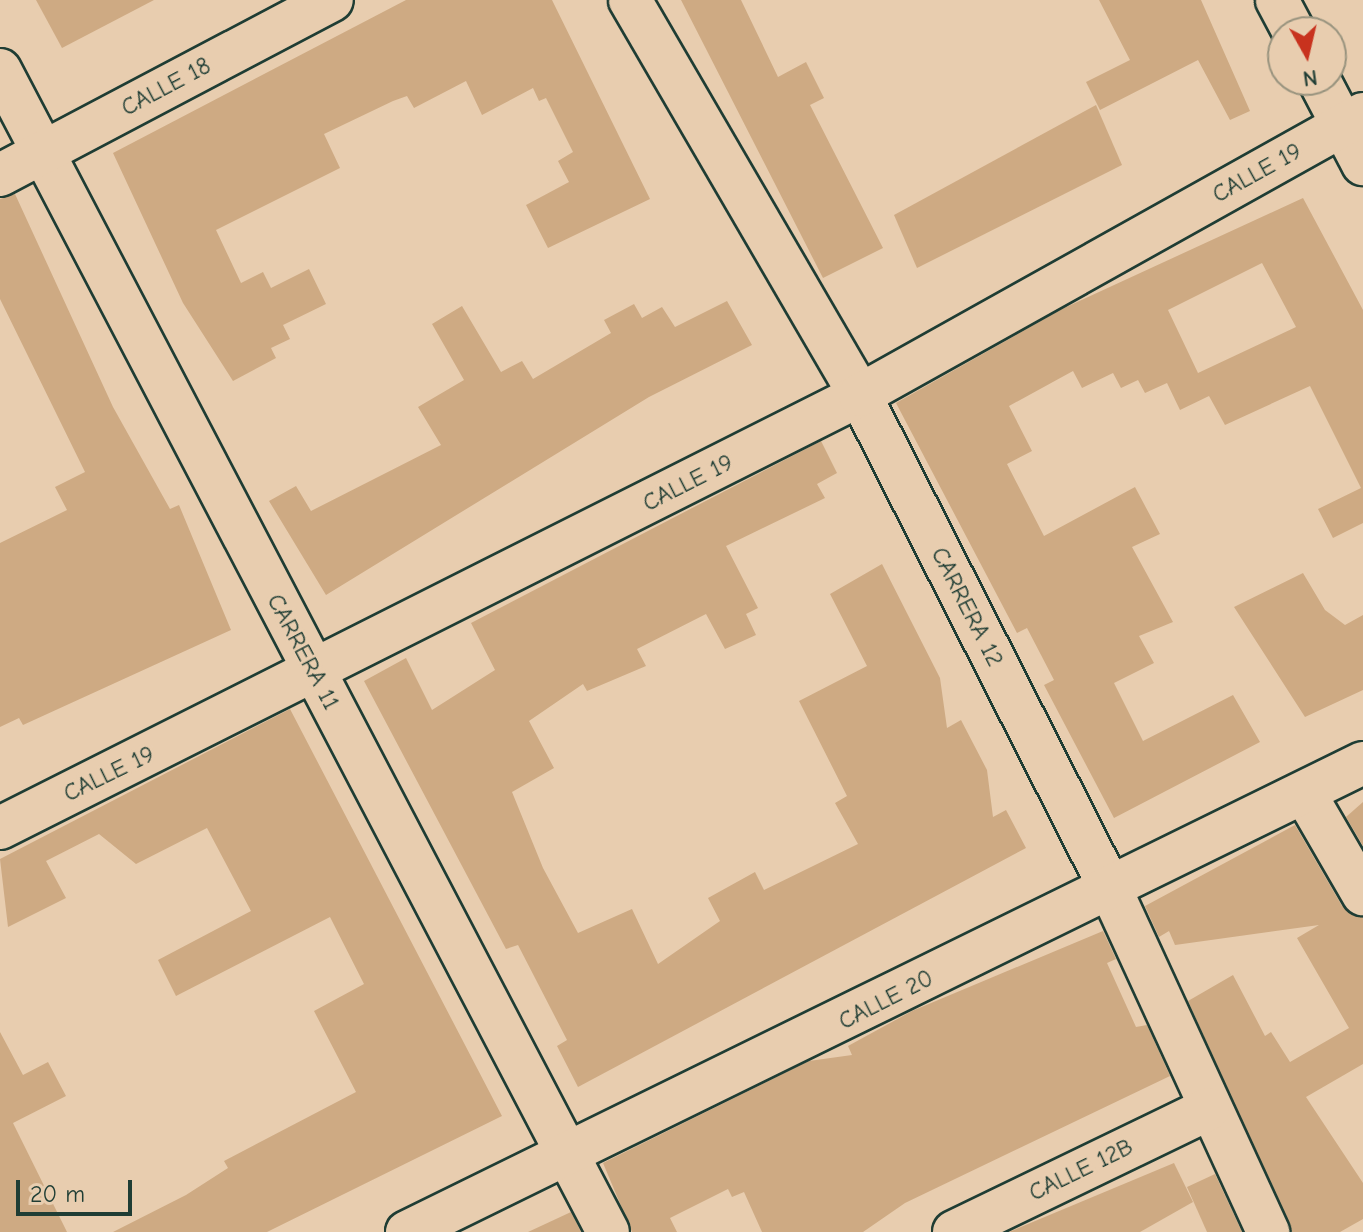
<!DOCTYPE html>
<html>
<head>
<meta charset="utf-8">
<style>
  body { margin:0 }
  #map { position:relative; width:1363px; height:1232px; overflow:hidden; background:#e8cdaf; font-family:"Comic Neue",sans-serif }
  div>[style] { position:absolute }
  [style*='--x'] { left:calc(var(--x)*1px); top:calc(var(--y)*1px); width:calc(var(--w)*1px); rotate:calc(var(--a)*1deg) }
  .building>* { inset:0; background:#ceaa83 }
  .roads { filter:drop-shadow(2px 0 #1f3d34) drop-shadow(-2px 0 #1f3d34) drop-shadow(0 2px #1f3d34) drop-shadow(0 -2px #1f3d34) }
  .minor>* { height:42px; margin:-21px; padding:0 21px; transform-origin:21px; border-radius:21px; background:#e8cdaf }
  span { translate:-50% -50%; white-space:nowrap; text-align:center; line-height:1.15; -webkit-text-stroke:6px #e8cdaf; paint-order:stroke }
  .street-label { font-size:24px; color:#1f3d34 }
  .north { position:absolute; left:1267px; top:16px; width:80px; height:80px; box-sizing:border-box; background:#e8cdaf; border:2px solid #98937e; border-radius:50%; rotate:172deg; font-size:22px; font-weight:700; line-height:32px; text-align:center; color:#1f3d34 }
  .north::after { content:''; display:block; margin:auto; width:28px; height:36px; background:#c8321e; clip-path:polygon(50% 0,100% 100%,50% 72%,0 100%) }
  .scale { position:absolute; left:16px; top:1180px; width:116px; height:36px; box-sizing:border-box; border:4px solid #1f3d34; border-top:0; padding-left:10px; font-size:24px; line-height:28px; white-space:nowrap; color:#1f3d34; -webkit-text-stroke:6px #e8cdaf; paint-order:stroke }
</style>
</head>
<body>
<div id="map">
  <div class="building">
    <i style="clip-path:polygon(36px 0,154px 0,62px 48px)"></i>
    <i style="clip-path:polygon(406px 0,552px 0,650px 199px,548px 248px,526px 205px,569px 182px,558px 161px,573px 152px,546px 98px,539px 101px,533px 88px,482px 115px,466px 81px,414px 108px,407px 96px,393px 101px,324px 134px,340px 168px,216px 230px,241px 283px,263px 272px,271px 288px,309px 269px,326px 304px,283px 325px,290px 339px,271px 348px,276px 358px,233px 381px,183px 303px,113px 153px)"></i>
    <i style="clip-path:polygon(681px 0,741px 0,778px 77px,806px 62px,824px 98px,810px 105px,883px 248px,823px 278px)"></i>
    <i style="clip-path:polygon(1099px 0,1201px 0,1250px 111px,1230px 120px,1198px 60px,1100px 110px,1086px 82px,1130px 60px)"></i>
    <i style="clip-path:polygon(1096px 105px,1122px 165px,917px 268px,894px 215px)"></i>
    <i style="clip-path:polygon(15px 194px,113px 407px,170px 509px,179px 505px,231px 630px,23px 725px,19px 718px,0 727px,0 543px,67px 510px,55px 487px,85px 472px,0 299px,0 199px)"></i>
    <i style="clip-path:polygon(evenodd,1303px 198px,1363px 310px,1363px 523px,1333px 538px,1318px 509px,1361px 488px,1310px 386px,1225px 425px,1209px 396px,1180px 410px,1167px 383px,1145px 393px,1138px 380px,1121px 388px,1113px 373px,1082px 388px,1073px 371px,1009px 406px,1032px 451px,1007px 464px,1044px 536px,1135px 487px,1160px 534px,1132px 547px,1173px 622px,1139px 636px,1154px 663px,1114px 683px,1143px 741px,1233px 695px,1260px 742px,1114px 818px,1044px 685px,1054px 680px,1027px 628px,1017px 633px,896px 403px,1062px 309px,1303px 198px,1262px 263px,1296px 327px,1198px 373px,1168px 310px,1262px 263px)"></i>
    <i style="clip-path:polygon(727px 301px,752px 345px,649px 397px,326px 595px,269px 501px,296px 486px,311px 511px,441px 445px,418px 407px,464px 380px,432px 324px,462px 306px,501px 372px,522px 361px,533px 379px,611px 333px,604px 320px,634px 304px,642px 318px,662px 307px,675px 327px)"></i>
    <i style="clip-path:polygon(821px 441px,837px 473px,817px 484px,825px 498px,726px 546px,758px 608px,746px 614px,756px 635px,725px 649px,706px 614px,637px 649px,646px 666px,587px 691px,583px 684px,529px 721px,554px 768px,512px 792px,543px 868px,578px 933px,632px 909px,658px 964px,720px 921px,708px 898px,755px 872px,764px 890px,858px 844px,835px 803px,847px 796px,799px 701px,867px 666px,830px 594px,882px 564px,940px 678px,947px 728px,961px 720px,987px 770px,993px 817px,1006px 810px,1026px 848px,578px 1087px,557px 1046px,567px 1040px,518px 945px,506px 949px,364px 681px,406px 658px,432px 710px,495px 670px,471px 623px)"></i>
    <i style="clip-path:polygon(1303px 573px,1325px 610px,1345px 625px,1363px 615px,1363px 690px,1305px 717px,1234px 607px)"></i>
    <i style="clip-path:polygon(290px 709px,502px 1116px,267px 1232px,113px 1232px,186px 1195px,228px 1168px,224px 1161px,356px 1092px,314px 1011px,364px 984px,330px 917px,176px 996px,158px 960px,251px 911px,207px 828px,136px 864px,99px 834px,46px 861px,66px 898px,8px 927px,0 859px)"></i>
    <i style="clip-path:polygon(1363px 802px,1363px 846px,1346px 817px)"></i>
    <i style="clip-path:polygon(1295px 825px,1342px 906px,1363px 918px,1363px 1064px,1306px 1097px,1363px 1183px,1363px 1219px,1340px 1232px,1292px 1232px,1188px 1001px,1233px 975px,1265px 1036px,1271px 1032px,1290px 1062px,1349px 1028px,1297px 938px,1319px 925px,1175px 945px,1169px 931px,1159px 937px,1145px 906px)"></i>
    <i style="clip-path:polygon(1103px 931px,1116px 959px,1107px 963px,1136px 1027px,1147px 1025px,1170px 1076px,905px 1203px,863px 1232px,762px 1232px,744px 1192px,732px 1197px,728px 1189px,670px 1218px,677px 1232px,632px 1232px,603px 1163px,809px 1061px,852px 1055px,848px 1046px,912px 1011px)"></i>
    <i style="clip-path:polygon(0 1032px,23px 1075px,48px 1062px,66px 1096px,13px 1123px,67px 1232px,0 1232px)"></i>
    <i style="clip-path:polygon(1174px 1163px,1193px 1202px,1140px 1232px,1009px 1232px)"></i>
    <i style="clip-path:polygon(1215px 1174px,1242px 1232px,1207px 1232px,1187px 1187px)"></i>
    <i style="clip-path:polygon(571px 1212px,581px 1232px,528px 1232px)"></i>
  </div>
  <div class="roads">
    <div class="minor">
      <i style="--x:630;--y:0;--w:457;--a:59.8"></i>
      <i style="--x:860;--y:395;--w:553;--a:63.11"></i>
      <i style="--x:1110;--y:888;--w:379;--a:65.3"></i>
      <i style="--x:1277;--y:0;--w:36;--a:62"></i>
      <i style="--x:0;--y:70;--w:1311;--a:62.38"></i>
      <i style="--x:1319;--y:80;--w:95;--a:62.4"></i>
      <i style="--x:0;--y:175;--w:375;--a:-27.8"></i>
      <i style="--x:1305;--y:794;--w:116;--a:59.9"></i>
      <i style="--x:0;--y:828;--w:963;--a:-26.72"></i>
      <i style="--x:860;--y:395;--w:576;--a:-29.19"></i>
      <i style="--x:407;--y:1232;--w:1065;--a:-26.13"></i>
      <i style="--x:954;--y:1232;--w:282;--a:-25.8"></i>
    </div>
  </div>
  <div class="street-label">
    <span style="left:166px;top:87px;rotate:-28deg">CALLE 18</span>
    <span style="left:1257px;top:173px;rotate:-29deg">CALLE 19</span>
    <span style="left:688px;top:483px;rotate:-27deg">CALLE 19</span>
    <span style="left:967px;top:607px;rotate:63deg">CARRERA 12</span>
    <span style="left:303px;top:652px;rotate:62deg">CARRERA 11</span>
    <span style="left:109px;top:774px;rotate:-26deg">CALLE 19</span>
    <span style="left:886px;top:1000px;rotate:-27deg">CALLE 20</span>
    <span style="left:1081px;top:1170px;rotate:-26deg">CALLE 12B</span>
  </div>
  <div class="north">N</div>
  <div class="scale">20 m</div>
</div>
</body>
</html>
